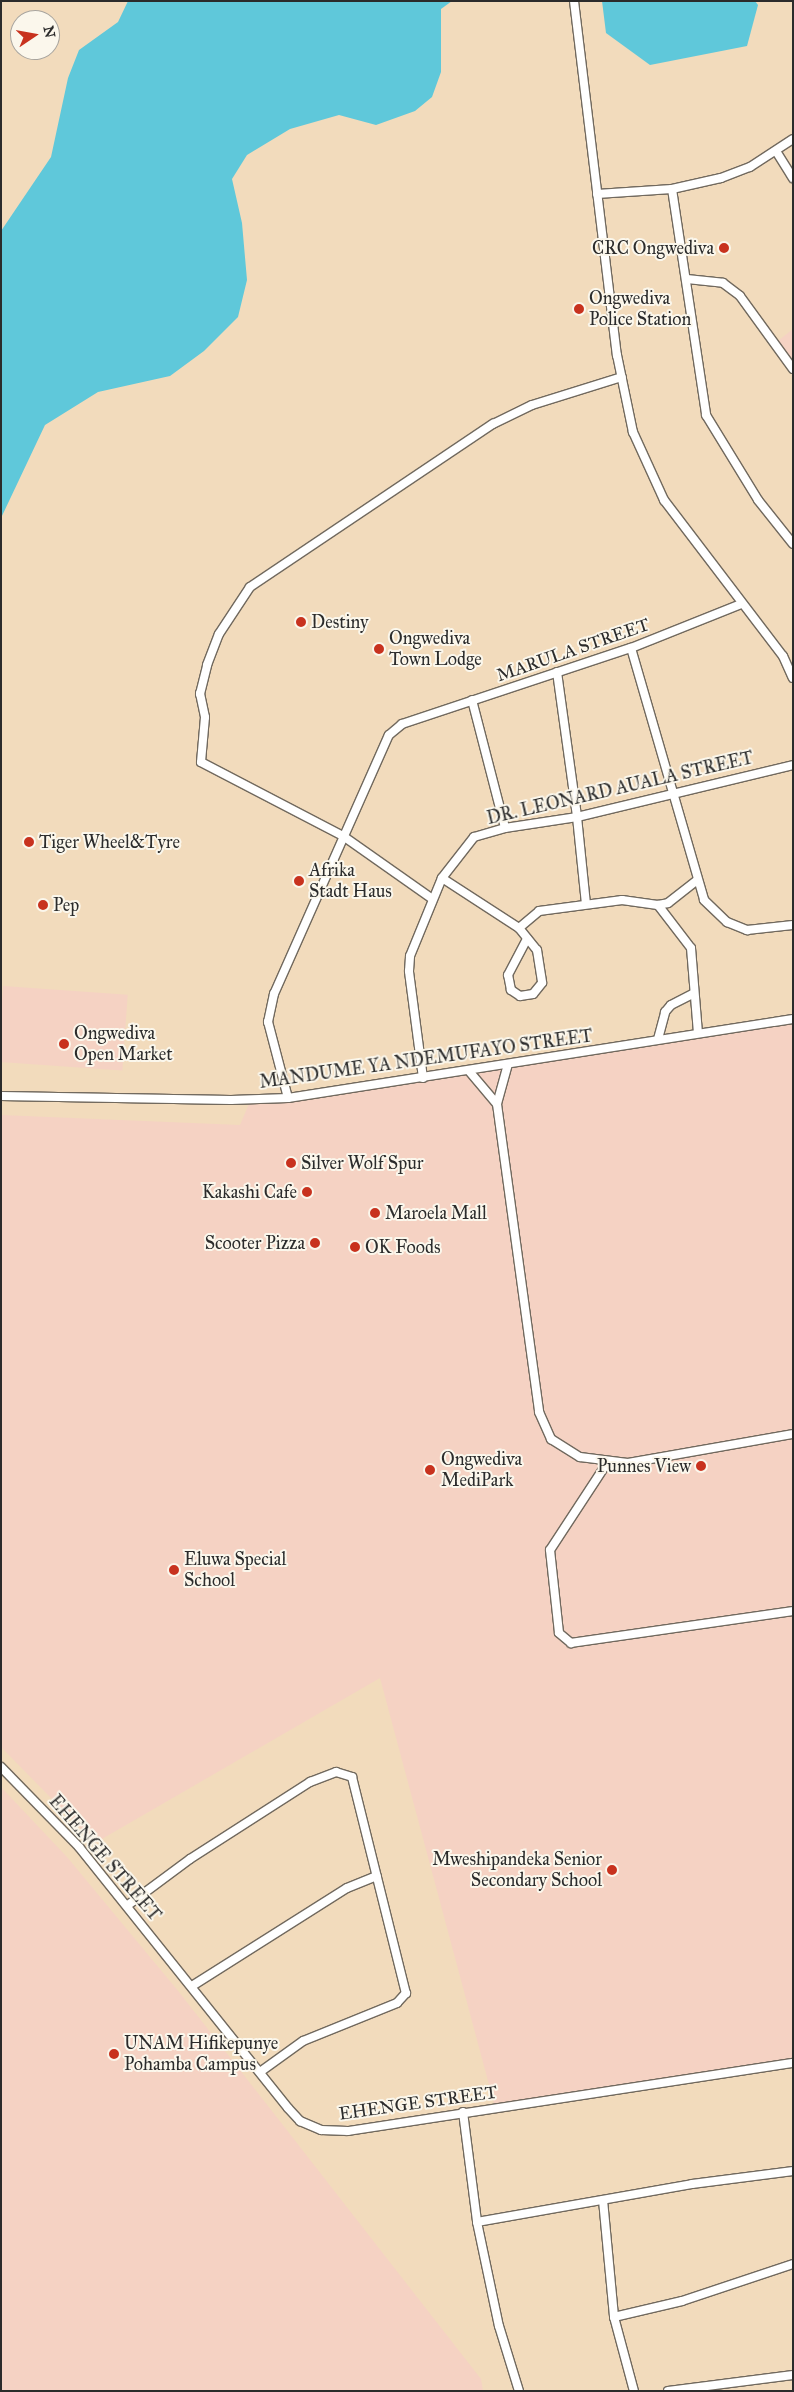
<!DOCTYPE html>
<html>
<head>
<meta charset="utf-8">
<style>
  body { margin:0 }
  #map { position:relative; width:794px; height:2392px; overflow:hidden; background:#f2dbbc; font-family:"IM FELL Great Primer",serif }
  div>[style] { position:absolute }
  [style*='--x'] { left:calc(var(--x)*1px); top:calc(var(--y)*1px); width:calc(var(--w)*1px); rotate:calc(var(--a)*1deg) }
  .built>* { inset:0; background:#f5d2c3; transform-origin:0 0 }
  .water>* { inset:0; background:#5fc8da }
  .roads { filter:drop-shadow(1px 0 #71695e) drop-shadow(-1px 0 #71695e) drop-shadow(0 1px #71695e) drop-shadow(0 -1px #71695e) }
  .street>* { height:8px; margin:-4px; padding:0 4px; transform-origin:4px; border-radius:4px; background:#fff }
  .dots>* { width:14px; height:14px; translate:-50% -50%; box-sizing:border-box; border:2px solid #fbf7ec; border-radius:50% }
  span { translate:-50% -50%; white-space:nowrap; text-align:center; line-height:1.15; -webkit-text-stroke:4px #fbf7ec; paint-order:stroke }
  .poi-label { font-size:18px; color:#2b2b2b }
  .right { translate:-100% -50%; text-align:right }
  .left { translate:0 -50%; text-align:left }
  .street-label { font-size:18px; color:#2b2b2b }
  .frame { position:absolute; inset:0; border:2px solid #2b2b2b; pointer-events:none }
  .north { position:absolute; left:10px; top:10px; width:50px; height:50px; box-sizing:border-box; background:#fbf7ec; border:1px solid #a8a59f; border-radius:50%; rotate:78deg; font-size:14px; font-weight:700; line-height:20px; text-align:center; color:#2b2b2b }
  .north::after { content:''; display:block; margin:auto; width:18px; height:22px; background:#c8321e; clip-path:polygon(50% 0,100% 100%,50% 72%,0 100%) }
</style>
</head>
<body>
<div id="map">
  <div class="built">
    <i style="clip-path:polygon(793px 329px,793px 369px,774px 344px)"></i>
    <i style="left:3px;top:986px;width:125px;height:76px;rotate:4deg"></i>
    <i style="clip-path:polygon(793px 1019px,793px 2063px,495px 2107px,380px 1678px,95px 1843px,1px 1747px,1px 1115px,240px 1125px,251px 1099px,288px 1098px)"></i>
    <i style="clip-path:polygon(1px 1787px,67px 1857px,179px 1992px,481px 2379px,483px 2391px,1px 2391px)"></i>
  </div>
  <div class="water">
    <i style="clip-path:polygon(128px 1px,452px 1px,441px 9px,441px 72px,432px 97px,415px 111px,376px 125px,339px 115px,290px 129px,247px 155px,232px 179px,242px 223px,247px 280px,238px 317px,204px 351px,170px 376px,98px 392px,45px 425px,1px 518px,1px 231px,51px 157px,68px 78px,79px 50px,118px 22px)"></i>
    <i style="clip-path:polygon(602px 1px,755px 1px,758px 5px,747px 46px,650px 65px,606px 33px)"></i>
  </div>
  <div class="roads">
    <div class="street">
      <i style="--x:574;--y:1;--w:357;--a:83.1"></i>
      <i style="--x:617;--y:355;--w:79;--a:78.3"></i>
      <i style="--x:633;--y:432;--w:75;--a:65.5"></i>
      <i style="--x:664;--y:500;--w:196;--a:52.7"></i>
      <i style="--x:783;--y:656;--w:24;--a:66"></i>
      <i style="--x:776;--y:151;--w:32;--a:58"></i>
      <i style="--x:672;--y:189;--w:229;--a:81.4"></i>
      <i style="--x:706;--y:415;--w:100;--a:58.5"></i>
      <i style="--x:758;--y:500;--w:56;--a:51.5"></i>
      <i style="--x:597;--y:194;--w:75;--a:-3.8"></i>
      <i style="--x:672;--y:189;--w:50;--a:-12.7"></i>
      <i style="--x:721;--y:178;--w:31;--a:-21"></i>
      <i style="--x:750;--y:167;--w:51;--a:-33.1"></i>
      <i style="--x:687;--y:279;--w:36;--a:6"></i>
      <i style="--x:723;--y:283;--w:21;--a:37"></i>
      <i style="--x:740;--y:296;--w:90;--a:54"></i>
      <i style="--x:631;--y:648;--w:262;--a:73.8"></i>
      <i style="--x:704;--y:900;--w:32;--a:44"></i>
      <i style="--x:727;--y:922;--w:22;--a:22"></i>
      <i style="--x:747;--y:930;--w:46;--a:-6.2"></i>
      <i style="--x:557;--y:672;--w:146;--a:82.1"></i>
      <i style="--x:577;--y:817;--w:87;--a:84.1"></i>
      <i style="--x:472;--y:700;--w:132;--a:75.5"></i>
      <i style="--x:442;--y:878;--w:92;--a:33"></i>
      <i style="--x:519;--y:928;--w:28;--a:51"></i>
      <i style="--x:537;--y:950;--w:33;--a:81"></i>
      <i style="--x:542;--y:983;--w:14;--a:129"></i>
      <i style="--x:533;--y:994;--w:13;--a:171"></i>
      <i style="--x:520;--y:996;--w:11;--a:-146"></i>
      <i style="--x:511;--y:990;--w:15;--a:-101"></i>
      <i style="--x:508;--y:975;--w:41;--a:-62.2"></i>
      <i style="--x:431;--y:898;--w:108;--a:-144.8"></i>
      <i style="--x:343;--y:836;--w:160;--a:-152.5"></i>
      <i style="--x:201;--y:762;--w:45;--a:-84.9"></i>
      <i style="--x:205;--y:717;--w:24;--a:-102"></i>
      <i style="--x:200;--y:694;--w:30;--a:-76"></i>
      <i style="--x:207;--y:665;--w:33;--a:-69"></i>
      <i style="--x:219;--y:634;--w:56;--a:-56.6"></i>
      <i style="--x:250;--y:587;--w:293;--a:-33.9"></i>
      <i style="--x:493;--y:424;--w:43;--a:-26"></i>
      <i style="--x:532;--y:405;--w:94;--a:-17.3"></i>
      <i style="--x:658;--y:905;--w:54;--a:52.5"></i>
      <i style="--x:691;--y:948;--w:85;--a:85.3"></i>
      <i style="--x:519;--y:928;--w:26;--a:-40"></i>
      <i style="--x:539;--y:911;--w:84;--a:-7.5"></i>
      <i style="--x:622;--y:900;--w:36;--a:8"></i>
      <i style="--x:658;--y:905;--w:10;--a:-11"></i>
      <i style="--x:668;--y:903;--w:37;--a:-38"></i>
      <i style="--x:658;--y:1039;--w:28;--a:-75"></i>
      <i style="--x:665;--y:1012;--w:9;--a:-49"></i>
      <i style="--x:671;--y:1005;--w:25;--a:-27"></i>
      <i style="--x:508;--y:1064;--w:41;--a:105.4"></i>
      <i style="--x:497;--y:1104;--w:311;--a:82.2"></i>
      <i style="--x:539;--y:1412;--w:30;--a:66"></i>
      <i style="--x:551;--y:1439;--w:34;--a:32"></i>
      <i style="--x:580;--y:1457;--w:48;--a:7.1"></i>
      <i style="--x:628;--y:1463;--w:168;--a:-10"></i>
      <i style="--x:469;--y:1071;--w:43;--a:49.7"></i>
      <i style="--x:423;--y:1078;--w:108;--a:-97.5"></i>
      <i style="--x:409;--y:971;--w:15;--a:-86"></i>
      <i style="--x:410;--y:956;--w:84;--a:-67.7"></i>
      <i style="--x:442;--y:878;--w:52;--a:-52"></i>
      <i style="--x:474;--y:837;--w:32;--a:-16"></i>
      <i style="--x:505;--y:828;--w:73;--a:-8.7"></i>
      <i style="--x:577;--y:817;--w:222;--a:-13.5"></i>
      <i style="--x:1;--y:1096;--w:230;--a:1"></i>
      <i style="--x:231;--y:1100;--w:57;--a:-2"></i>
      <i style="--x:288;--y:1098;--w:511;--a:-8.89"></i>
      <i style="--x:288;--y:1098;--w:79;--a:-104.7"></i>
      <i style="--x:268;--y:1022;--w:29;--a:-78"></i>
      <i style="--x:274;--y:994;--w:283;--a:-66.1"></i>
      <i style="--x:389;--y:735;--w:17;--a:-40"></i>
      <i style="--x:402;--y:724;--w:241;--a:-18.4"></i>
      <i style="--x:631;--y:648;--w:118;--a:-21.8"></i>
      <i style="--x:607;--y:1463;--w:104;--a:123.2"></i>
      <i style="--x:550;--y:1550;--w:83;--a:83.8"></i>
      <i style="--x:559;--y:1633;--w:16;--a:40"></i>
      <i style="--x:571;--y:1643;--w:224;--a:-8.2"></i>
      <i style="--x:1;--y:1767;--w:112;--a:45.7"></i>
      <i style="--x:79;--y:1847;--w:334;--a:51.3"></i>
      <i style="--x:288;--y:2108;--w:18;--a:47"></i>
      <i style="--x:300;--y:2121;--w:23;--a:23"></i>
      <i style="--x:321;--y:2130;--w:27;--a:2"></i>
      <i style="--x:348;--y:2131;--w:450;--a:-8.7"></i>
      <i style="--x:128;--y:1905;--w:77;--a:-36.6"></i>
      <i style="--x:190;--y:1859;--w:143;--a:-32.7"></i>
      <i style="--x:310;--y:1782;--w:28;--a:-21"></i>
      <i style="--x:336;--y:1772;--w:17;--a:17"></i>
      <i style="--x:352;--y:1777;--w:223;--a:76"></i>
      <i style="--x:406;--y:1993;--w:13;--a:132"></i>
      <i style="--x:397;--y:2003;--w:101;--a:158"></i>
      <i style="--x:303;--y:2041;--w:53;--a:144.2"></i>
      <i style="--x:192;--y:1986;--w:183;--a:-32.3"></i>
      <i style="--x:347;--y:1888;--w:32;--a:-22"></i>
      <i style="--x:463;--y:2112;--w:111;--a:82.7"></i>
      <i style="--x:477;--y:2222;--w:106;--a:78.1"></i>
      <i style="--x:499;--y:2326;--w:68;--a:72.9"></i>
      <i style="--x:603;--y:2200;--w:118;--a:84.6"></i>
      <i style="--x:614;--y:2317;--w:77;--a:74.9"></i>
      <i style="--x:477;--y:2222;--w:218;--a:-10"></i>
      <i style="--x:692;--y:2184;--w:102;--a:-7.3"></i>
      <i style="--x:614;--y:2317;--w:70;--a:-13.2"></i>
      <i style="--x:682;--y:2301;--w:117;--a:-18.4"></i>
      <i style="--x:668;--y:2391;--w:126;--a:-7.3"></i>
    </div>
  </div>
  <div class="dots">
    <i style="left:724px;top:248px;background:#c8321e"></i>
    <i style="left:579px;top:309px;background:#c8321e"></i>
    <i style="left:301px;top:622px;background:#c8321e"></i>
    <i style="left:379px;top:649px;background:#c8321e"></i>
    <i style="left:29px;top:842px;background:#c8321e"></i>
    <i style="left:299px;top:881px;background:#c8321e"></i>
    <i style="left:43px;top:905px;background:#c8321e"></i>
    <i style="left:64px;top:1044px;background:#c8321e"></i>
    <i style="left:291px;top:1163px;background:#c8321e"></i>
    <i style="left:307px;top:1192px;background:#c8321e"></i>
    <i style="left:375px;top:1213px;background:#c8321e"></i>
    <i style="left:315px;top:1243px;background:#c8321e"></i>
    <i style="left:355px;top:1247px;background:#c8321e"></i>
    <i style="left:701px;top:1466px;background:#c8321e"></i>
    <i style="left:430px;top:1470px;background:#c8321e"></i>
    <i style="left:174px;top:1570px;background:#c8321e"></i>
    <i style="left:612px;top:1870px;background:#c8321e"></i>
    <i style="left:114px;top:2054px;background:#c8321e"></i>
  </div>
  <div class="poi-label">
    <span class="right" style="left:714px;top:248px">CRC Ongwediva</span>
    <span class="left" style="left:589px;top:309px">Ongwediva<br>Police Station</span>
    <span class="left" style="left:311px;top:622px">Destiny</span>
    <span class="left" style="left:389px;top:649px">Ongwediva<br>Town Lodge</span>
    <span class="left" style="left:39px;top:842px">Tiger Wheel&amp;Tyre</span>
    <span class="left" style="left:309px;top:881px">Afrika<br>Stadt Haus</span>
    <span class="left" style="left:53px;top:905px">Pep</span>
    <span class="left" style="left:74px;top:1044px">Ongwediva<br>Open Market</span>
    <span class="left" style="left:301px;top:1163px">Silver Wolf Spur</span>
    <span class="right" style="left:297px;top:1192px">Kakashi Cafe</span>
    <span class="left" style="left:385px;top:1213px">Maroela Mall</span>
    <span class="right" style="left:305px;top:1243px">Scooter Pizza</span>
    <span class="left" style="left:365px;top:1247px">OK Foods</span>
    <span class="left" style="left:441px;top:1470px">Ongwediva<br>MediPark</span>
    <span class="right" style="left:691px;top:1466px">Punnes View</span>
    <span class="left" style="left:184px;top:1570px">Eluwa Special<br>School</span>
    <span class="right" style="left:602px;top:1870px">Mweshipandeka Senior<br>Secondary School</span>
    <span class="left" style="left:124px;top:2054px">UNAM Hifikepunye<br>Pohamba Campus</span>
  </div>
  <div class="street-label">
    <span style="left:573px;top:650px;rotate:-19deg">MARULA STREET</span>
    <span style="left:620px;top:788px;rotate:-13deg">DR. LEONARD AUALA STREET</span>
    <span style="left:426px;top:1059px;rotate:-8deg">MANDUME YA NDEMUFAYO STREET</span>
    <span style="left:105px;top:1858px;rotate:49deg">EHENGE STREET</span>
    <span style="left:418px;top:2103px;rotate:-8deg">EHENGE STREET</span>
  </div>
  <div class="frame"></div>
  <div class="north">N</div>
</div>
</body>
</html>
